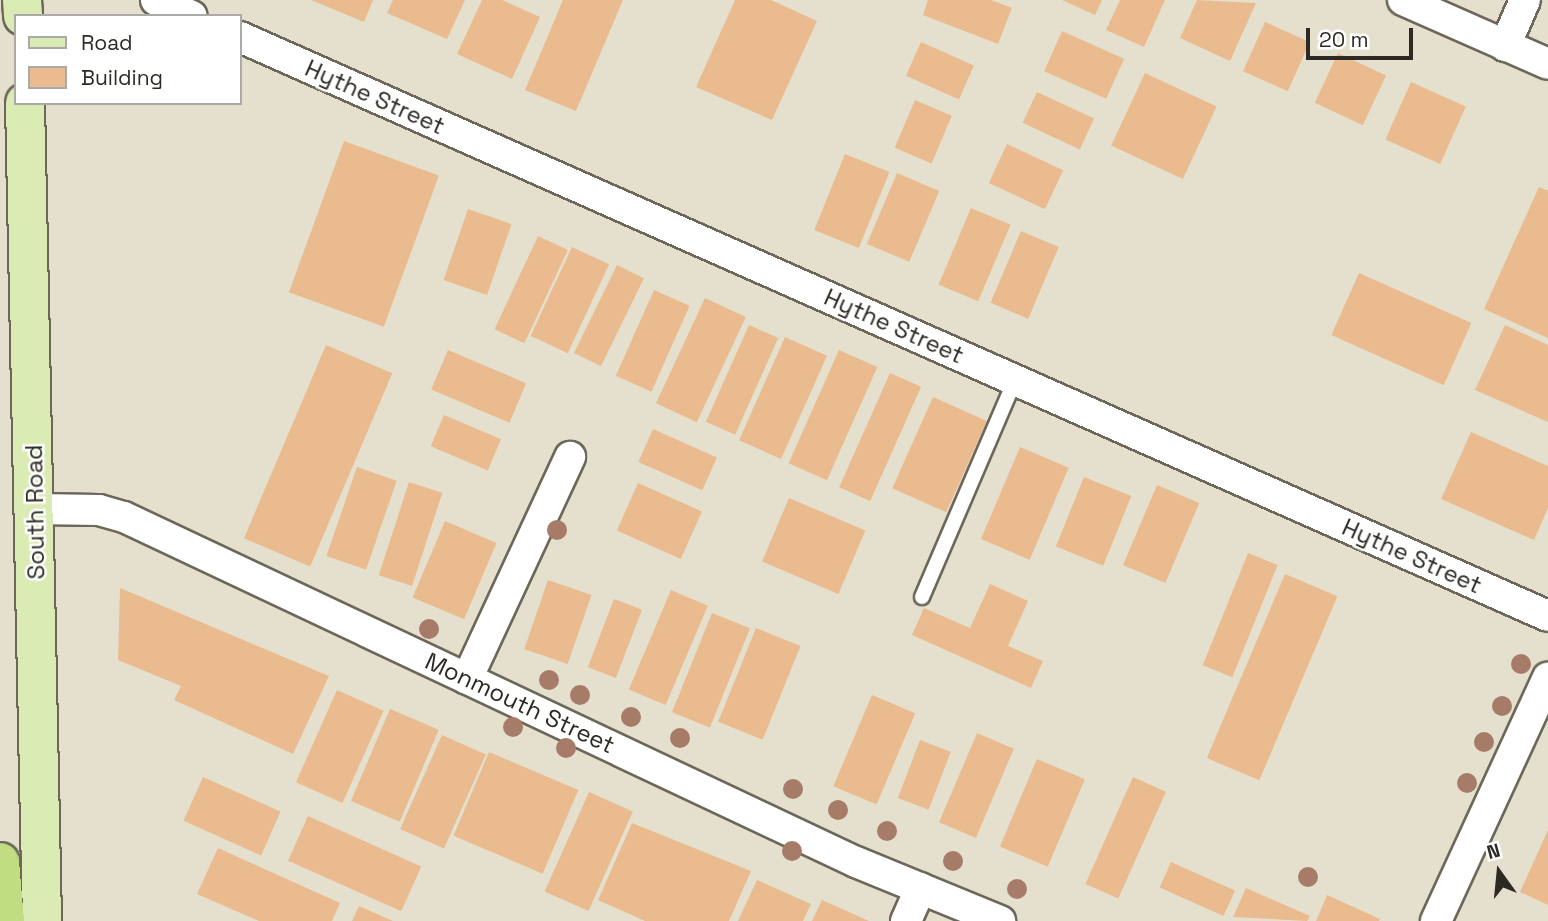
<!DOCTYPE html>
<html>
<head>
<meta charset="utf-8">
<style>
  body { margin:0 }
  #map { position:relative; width:1548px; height:921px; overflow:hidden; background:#e5e0ce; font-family:"Space Grotesk",sans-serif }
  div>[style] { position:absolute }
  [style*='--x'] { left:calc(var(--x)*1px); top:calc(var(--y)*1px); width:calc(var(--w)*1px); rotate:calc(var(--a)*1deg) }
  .building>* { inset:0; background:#e9bb8f; transform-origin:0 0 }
  .roads { filter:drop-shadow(2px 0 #6c6758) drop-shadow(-2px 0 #6c6758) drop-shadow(0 2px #6c6758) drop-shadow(0 -2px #6c6758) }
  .lane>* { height:14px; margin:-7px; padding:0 7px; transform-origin:7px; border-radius:7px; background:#fff }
  .street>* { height:30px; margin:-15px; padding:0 15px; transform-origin:15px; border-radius:15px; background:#fff }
  .primary>* { height:38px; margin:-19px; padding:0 19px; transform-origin:19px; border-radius:19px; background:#daebb4 }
  .highway>* { height:38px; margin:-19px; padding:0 19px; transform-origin:19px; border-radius:19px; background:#c1dd82 }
  .trees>* { width:20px; height:20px; margin:-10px; border-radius:50%; background:#a67c68 }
  span { translate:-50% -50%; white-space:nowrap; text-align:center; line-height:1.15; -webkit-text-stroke:5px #fff; paint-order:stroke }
  .street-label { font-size:24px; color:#2c2a23 }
  .legend { position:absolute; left:14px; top:14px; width:228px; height:91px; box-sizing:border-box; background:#fff; border:2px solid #abaaa7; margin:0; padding:9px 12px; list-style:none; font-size:21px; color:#2c2a23 }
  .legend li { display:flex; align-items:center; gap:14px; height:35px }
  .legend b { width:35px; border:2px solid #abaaa7 }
  .north { position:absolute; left:1464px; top:837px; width:70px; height:70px; -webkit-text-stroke:5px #fff; paint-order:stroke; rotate:345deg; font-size:19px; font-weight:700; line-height:28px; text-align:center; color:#2c2a23 }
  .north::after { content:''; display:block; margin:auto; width:24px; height:32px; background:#2c2a23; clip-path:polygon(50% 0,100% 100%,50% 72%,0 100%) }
  .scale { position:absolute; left:1306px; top:28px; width:107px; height:32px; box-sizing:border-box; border:4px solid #2c2a23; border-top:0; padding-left:9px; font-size:21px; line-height:24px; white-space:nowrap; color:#2c2a23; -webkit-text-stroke:5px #fff; paint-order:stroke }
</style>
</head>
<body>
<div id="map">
  <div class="building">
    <i style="clip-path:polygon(311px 0,373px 0,364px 22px)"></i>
    <i style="clip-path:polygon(393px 0,465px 0,447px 39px,387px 13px)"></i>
    <i style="clip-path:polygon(482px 0,502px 0,540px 17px,512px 79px,457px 54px)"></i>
    <i style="clip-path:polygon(563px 0,623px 0,576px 111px,525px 90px)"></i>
    <i style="clip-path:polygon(735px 0,771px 0,817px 21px,772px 120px,696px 87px)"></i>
    <i style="clip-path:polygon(928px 0,991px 0,1012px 8px,998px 44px,923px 15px)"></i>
    <i style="clip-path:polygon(1062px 0,1102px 0,1095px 15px)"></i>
    <i style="clip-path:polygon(1120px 0,1165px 0,1144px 47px,1106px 30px)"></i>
    <i style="clip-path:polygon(1197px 0,1256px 3px,1230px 61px,1180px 38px)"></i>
    <i style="left:1265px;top:22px;width:49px;height:54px;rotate:24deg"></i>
    <i style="left:1062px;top:31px;width:68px;height:44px;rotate:24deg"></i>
    <i style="left:921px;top:42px;width:58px;height:37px;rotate:24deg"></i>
    <i style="left:1338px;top:53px;width:53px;height:55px;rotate:25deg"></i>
    <i style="left:1145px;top:73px;width:79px;height:80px;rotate:25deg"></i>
    <i style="left:1411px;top:82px;width:60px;height:63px;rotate:24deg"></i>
    <i style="left:1037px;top:92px;width:63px;height:34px;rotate:25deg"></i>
    <i style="left:915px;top:100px;width:40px;height:52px;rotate:23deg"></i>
    <i style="left:344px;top:141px;width:101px;height:161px;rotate:20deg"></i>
    <i style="left:1007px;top:144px;width:62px;height:43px;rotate:25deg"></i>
    <i style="left:845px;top:154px;width:48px;height:82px;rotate:22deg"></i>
    <i style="left:897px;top:173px;width:46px;height:77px;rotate:23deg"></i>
    <i style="clip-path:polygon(1539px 187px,1548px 191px,1548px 338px,1484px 309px)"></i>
    <i style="left:971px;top:208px;width:43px;height:83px;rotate:23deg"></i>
    <i style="left:468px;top:209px;width:46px;height:75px;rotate:19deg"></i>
    <i style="left:1021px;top:231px;width:41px;height:78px;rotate:23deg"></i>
    <i style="left:538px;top:236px;width:33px;height:103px;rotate:25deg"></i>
    <i style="left:572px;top:247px;width:41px;height:98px;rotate:25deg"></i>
    <i style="left:617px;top:265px;width:30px;height:98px;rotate:26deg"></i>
    <i style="left:1359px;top:273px;width:123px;height:68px;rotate:24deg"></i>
    <i style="left:654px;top:290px;width:39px;height:94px;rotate:24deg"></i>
    <i style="left:705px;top:298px;width:45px;height:116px;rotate:25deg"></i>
    <i style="left:749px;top:325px;width:32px;height:106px;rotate:24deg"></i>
    <i style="clip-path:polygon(1505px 325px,1548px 345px,1548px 422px,1475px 390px)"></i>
    <i style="left:785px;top:337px;width:46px;height:113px;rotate:24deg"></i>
    <i style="left:326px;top:345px;width:72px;height:210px;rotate:23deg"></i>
    <i style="left:448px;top:350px;width:85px;height:43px;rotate:23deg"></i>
    <i style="left:839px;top:350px;width:42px;height:124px;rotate:24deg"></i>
    <i style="left:890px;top:373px;width:34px;height:125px;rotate:24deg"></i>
    <i style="left:933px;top:397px;width:59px;height:100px;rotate:24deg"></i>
    <i style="left:444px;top:415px;width:62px;height:34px;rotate:23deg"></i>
    <i style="left:653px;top:429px;width:70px;height:36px;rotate:24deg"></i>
    <i style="clip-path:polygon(1471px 432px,1548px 466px,1548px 508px,1534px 540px,1441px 499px)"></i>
    <i style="left:1020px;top:447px;width:53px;height:100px;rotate:23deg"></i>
    <i style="left:357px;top:467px;width:42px;height:94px;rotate:19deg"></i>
    <i style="left:1084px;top:477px;width:51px;height:75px;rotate:22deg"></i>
    <i style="left:409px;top:482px;width:35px;height:98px;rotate:18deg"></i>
    <i style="left:638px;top:483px;width:70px;height:52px;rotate:24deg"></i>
    <i style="left:1157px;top:485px;width:46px;height:87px;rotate:23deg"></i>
    <i style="left:789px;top:498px;width:83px;height:69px;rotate:23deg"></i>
    <i style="left:445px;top:521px;width:56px;height:83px;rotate:23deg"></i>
    <i style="left:1248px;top:553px;width:32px;height:121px;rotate:22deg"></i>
    <i style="left:1285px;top:574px;width:57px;height:200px;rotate:23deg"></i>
    <i style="left:548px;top:580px;width:46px;height:73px;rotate:19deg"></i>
    <i style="clip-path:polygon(990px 584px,1028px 601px,1008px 646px,1043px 661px,1031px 688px,912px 635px,924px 608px,970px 628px)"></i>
    <i style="clip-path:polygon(120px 588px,329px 676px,293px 754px,174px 700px,181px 686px,118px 660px)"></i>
    <i style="left:671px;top:590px;width:40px;height:108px;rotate:23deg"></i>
    <i style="left:614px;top:599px;width:30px;height:73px;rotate:21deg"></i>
    <i style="left:712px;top:613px;width:41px;height:107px;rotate:22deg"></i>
    <i style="left:756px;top:628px;width:48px;height:101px;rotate:22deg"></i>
    <i style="left:337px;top:690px;width:51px;height:101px;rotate:24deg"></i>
    <i style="left:872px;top:695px;width:47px;height:99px;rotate:23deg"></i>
    <i style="left:390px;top:709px;width:53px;height:100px;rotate:23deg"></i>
    <i style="left:977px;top:733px;width:40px;height:97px;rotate:23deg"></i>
    <i style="left:442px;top:735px;width:48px;height:103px;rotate:24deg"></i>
    <i style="left:920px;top:740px;width:33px;height:62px;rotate:21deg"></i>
    <i style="left:489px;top:752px;width:97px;height:91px;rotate:23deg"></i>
    <i style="left:1037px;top:759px;width:52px;height:95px;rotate:23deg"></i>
    <i style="left:203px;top:777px;width:85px;height:48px;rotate:24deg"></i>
    <i style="left:1133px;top:777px;width:36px;height:117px;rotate:24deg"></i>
    <i style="left:589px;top:792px;width:48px;height:109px;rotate:24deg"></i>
    <i style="left:308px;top:816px;width:124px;height:49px;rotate:24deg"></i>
    <i style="clip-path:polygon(632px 823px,751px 871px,729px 921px,645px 921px,598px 900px)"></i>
    <i style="clip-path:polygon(1548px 830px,1548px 905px,1520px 892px)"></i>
    <i style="clip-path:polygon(218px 848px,340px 903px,332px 921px,259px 921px,197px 894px)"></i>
    <i style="left:1171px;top:862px;width:70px;height:28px;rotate:24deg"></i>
    <i style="clip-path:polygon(757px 880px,811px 904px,803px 921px,738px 921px)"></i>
    <i style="clip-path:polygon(1246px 888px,1310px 916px,1307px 921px,1233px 917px)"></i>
    <i style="clip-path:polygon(1327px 895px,1380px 919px,1379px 921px,1316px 921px)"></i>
    <i style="clip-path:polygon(822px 900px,869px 921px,812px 921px)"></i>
    <i style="clip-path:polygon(359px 906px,393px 921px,352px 921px)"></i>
  </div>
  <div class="roads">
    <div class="lane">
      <i style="--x:922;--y:597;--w:236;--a:-66.8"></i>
    </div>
    <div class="street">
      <i style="--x:156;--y:0;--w:39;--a:24"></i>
      <i style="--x:1403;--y:0;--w:158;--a:23.8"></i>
      <i style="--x:240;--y:37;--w:1430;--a:23.88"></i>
      <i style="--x:1505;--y:46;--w:50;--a:-66.5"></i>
      <i style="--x:35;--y:509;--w:64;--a:0.9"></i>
      <i style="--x:99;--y:510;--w:26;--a:16"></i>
      <i style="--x:124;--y:517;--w:809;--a:25.24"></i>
      <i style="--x:856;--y:862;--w:156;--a:22.3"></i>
      <i style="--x:467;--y:679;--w:245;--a:-65.1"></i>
      <i style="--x:906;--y:921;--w:36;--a:-66"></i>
      <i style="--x:1436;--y:921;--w:268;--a:-65.3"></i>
    </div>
    <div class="primary">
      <i style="--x:22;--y:0;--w:16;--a:86"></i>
      <i style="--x:25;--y:103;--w:818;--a:88.81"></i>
    </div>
    <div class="highway">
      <i style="--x:0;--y:862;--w:59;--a:85.2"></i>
    </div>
  </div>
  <div class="trees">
    <i style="left:557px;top:530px"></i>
    <i style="left:429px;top:629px"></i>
    <i style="left:1521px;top:664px"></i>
    <i style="left:549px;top:680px"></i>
    <i style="left:580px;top:695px"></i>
    <i style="left:1502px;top:706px"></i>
    <i style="left:631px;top:717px"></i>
    <i style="left:513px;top:727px"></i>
    <i style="left:680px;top:738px"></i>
    <i style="left:1484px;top:742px"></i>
    <i style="left:566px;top:748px"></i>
    <i style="left:1467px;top:783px"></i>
    <i style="left:793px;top:789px"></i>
    <i style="left:838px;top:810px"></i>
    <i style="left:887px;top:831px"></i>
    <i style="left:792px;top:851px"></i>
    <i style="left:953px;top:861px"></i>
    <i style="left:1308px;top:877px"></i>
    <i style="left:1017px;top:889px"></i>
  </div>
  <div class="street-label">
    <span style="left:375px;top:97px;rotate:24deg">Hythe Street</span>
    <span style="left:894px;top:326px;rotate:24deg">Hythe Street</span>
    <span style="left:35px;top:512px;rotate:-91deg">South Road</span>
    <span style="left:1412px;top:556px;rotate:24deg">Hythe Street</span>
    <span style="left:520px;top:703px;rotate:25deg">Monmouth Street</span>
  </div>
  <ul class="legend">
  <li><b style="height:9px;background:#daebb4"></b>Road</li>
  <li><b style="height:19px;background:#e9bb8f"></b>Building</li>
  </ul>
  <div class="north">N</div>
  <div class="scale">20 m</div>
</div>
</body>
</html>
